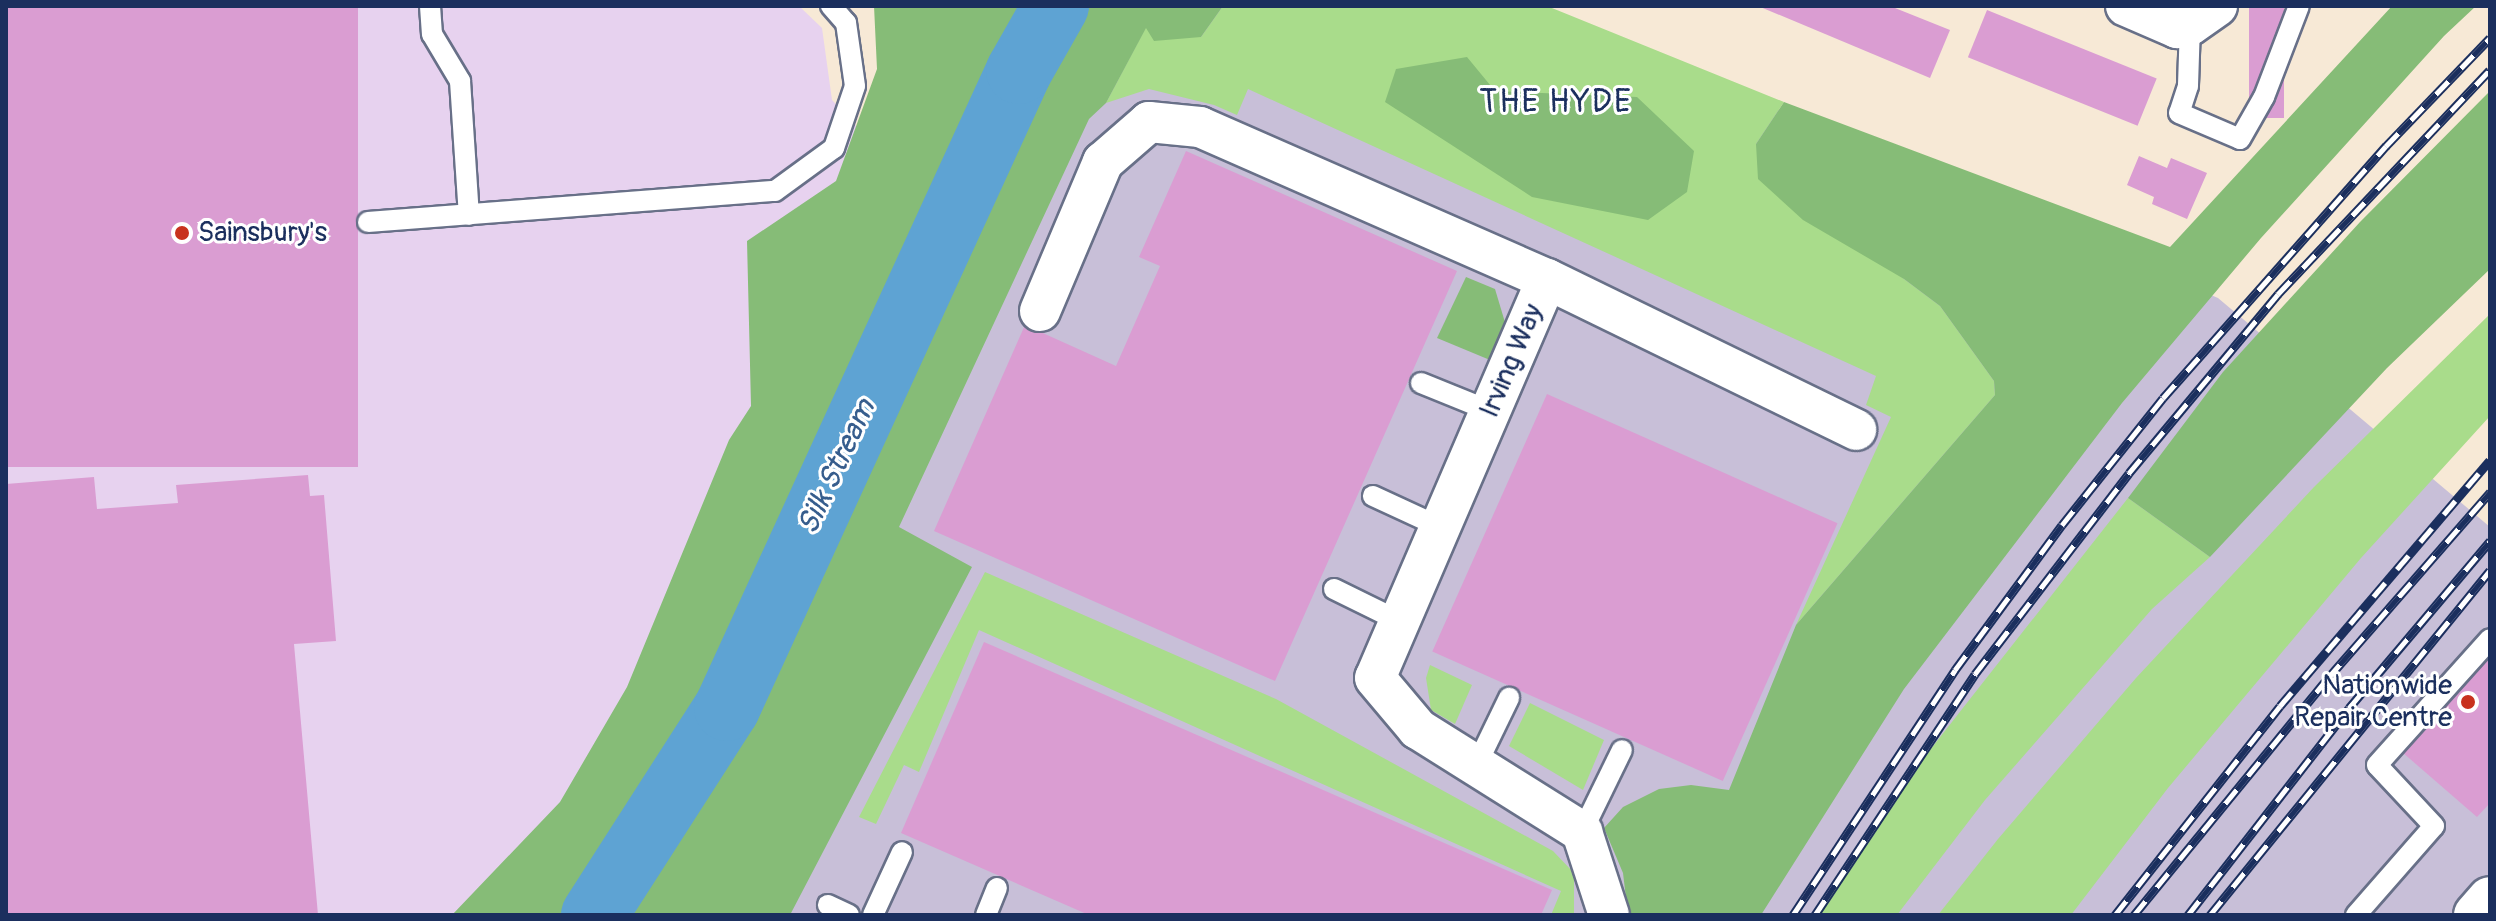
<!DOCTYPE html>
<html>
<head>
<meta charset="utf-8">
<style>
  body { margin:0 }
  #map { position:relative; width:2496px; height:921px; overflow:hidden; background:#f7e9d6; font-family:Pangolin,sans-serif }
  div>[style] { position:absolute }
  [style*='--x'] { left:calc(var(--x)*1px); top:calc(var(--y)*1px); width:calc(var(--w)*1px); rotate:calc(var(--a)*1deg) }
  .built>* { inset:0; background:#e7d2ef }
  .industrial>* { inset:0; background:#c8bfd8 }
  .green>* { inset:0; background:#a9dc8b }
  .forest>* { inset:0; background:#86bc77 }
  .river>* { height:66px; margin:-33px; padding:0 33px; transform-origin:33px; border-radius:33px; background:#5ea3d3 }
  .building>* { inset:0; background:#da9dd2; transform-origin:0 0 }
  .roads { filter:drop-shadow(2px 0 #687088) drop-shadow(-2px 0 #687088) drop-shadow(0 2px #687088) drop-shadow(0 -2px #687088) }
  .lane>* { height:20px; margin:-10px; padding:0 10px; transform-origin:10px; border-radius:10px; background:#fff }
  .street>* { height:40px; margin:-20px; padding:0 20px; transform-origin:20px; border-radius:20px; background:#fff }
  .highway>* { height:44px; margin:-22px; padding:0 22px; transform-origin:22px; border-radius:22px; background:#fff }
  .rail>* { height:9px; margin-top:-4.5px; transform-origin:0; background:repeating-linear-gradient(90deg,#fff 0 18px,#1b2f5e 0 36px); box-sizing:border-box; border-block:2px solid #1b2f5e }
  .dots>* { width:22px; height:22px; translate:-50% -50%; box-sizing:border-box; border:4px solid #fff; border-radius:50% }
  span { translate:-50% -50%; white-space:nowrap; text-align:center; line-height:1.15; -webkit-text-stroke:6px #fff; paint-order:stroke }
  .poi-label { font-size:28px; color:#1b2f5e }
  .left { translate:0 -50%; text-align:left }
  .right { translate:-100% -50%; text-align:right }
  .street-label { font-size:28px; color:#1b2f5e }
  .water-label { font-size:30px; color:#365d8d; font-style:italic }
  .quarter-label { font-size:32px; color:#1b2f5e; letter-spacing:2px }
  .frame { position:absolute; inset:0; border:8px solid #1b2f5e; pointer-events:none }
</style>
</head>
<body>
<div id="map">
  <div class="built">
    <i style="clip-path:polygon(6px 6px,799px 6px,822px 28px,832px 100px,882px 154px,590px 915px,6px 915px)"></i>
  </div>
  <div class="industrial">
    <i style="clip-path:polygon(1056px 6px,1535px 6px,2218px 298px,2490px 527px,2490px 915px,597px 915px)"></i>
  </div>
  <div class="green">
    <i style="clip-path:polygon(1223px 6px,1547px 6px,1784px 102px,1756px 144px,1904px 279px,1940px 306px,1994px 381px,1995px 395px,1796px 625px,1891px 417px,1866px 405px,1876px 376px,1248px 89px,1237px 115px,1214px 105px,1149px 89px,1106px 103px,1146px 27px,1201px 37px)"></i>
    <i style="clip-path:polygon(2490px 314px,2490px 416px,2361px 558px,2168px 788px,2071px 915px,1938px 915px,1998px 839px,2136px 678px,2314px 487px)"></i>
    <i style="clip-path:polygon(2128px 498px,2210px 557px,2152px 609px,1985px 800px,1897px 915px,1818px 915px,1926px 755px)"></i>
    <i style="clip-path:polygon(985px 572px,1276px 699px,1553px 851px,1574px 873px,1574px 915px,1551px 915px,1561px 891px,979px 630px,919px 772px,904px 765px,876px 824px,859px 817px)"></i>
    <i style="clip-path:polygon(1430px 665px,1472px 685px,1455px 724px,1431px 710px,1426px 678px)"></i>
    <i style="clip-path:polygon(1530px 703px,1604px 740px,1583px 790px,1509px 746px)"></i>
  </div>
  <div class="forest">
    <i style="clip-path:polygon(874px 6px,1223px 6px,1201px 37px,1154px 41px,1146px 28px,1106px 103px,1089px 119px,899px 527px,972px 567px,790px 915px,452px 915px,560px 802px,627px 687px,729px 440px,751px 406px,747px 241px,836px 181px,877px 69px)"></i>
    <i style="clip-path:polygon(2392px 6px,2476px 6px,2444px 36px,2261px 238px,2122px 403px,1904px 689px,1761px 915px,1628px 915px,1623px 873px,1604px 828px,1623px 807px,1659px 789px,1691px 785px,1729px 790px,1796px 625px,1995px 395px,1994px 381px,1940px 306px,1904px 279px,1803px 220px,1758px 179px,1756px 144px,1784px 102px,2170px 247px)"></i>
    <i style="clip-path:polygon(1467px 57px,1495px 91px,1637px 97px,1694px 151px,1687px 192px,1648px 220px,1532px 197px,1385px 102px,1396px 69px)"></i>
    <i style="clip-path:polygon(2490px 91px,2490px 269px,2387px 368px,2210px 557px,2128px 498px,2223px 372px,2360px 222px)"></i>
    <i style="clip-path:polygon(1466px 277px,1495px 289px,1507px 329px,1490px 360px,1437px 338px)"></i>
  </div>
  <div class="river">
    <i style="--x:594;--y:915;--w:246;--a:-57.3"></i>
    <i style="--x:727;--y:708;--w:701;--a:-65.37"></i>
    <i style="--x:1019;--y:71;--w:75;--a:-60.4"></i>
  </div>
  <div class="building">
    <i style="left:6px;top:6px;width:352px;height:461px"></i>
    <i style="clip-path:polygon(1758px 6px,1890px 6px,1950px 30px,1930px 78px)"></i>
    <i style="left:2249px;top:6px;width:35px;height:112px"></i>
    <i style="left:1987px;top:10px;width:183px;height:51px;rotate:22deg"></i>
    <i style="clip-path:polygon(1186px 151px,1457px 271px,1275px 681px,934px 531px,1025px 325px,1116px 366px,1160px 266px,1139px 257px)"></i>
    <i style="clip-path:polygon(2139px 156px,2167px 168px,2171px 158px,2207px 173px,2187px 219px,2152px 204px,2154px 197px,2127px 185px)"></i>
    <i style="left:1547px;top:394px;width:318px;height:282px;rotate:24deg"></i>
    <i style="clip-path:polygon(308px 475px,310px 496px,324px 495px,336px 641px,294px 644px,318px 915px,6px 915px,6px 484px,94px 477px,97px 509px,178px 503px,176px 485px)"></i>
    <i style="clip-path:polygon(984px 642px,1552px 890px,1541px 915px,1089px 915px,901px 833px)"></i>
    <i style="clip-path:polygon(2490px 653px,2490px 803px,2477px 817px,2402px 752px)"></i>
  </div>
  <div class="roads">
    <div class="lane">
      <i style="--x:430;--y:6;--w:28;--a:86"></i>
      <i style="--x:432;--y:34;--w:55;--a:59.2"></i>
      <i style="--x:460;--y:81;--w:134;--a:86.2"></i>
      <i style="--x:2190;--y:25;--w:61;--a:91.9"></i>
      <i style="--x:2188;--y:86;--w:28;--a:108"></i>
      <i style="--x:2179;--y:113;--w:66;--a:23.1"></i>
      <i style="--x:2240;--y:139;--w:48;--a:-60.3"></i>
      <i style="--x:2264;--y:97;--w:97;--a:-69"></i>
      <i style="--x:368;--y:222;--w:408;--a:-4.4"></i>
      <i style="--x:775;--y:191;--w:73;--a:-36.1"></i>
      <i style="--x:834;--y:148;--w:65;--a:-71.3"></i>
      <i style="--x:855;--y:86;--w:64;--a:-98.1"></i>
      <i style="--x:846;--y:23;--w:23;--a:-131"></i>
      <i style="--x:1421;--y:383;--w:74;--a:22.1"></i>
      <i style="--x:1373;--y:496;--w:74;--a:24.8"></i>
      <i style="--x:1334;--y:589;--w:72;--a:26.2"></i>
      <i style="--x:1476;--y:766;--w:76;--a:-64.1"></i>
      <i style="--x:1582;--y:832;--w:91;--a:-64"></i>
      <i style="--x:828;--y:905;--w:23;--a:25"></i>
      <i style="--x:873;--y:915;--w:69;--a:-65.3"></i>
      <i style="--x:986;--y:915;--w:29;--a:-68"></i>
      <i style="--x:2356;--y:915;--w:118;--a:-48.8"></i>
      <i style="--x:2434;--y:826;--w:83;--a:-133.1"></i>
      <i style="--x:2377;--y:765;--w:169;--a:-48.1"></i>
    </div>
    <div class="street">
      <i style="--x:2126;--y:6;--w:56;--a:23.3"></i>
      <i style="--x:2177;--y:28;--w:13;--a:-13"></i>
      <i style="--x:2190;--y:25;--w:33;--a:-35"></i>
      <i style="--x:1547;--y:279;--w:344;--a:26"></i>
      <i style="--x:1040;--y:311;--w:162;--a:-67.1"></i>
      <i style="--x:1103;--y:162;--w:61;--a:-41"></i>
      <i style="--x:1149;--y:122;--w:51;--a:5.6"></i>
      <i style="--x:1200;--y:127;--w:379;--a:23.7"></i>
      <i style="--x:1547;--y:279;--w:434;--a:113.3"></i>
      <i style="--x:1375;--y:678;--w:67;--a:49.9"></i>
      <i style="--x:1418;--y:729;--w:194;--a:32.1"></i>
      <i style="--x:1582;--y:832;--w:87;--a:72"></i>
    </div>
    <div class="highway">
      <i style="--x:2476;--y:915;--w:21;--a:-49"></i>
    </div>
  </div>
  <div class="rail">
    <i style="--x:1793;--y:915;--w:294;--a:-56.5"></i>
    <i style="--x:1955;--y:670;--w:180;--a:-53.6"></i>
    <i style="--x:2062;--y:525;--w:162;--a:-51.5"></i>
    <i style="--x:2163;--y:398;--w:337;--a:-48.5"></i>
    <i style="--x:2386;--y:146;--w:150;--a:-46.1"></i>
    <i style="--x:1815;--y:915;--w:289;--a:-56.4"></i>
    <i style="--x:1975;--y:674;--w:253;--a:-52.5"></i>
    <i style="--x:2129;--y:473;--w:233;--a:-50.2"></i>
    <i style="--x:2278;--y:294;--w:308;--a:-46.6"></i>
    <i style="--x:2115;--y:915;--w:266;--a:-51.7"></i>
    <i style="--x:2280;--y:706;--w:323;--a:-49.5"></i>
    <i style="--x:2134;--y:915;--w:306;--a:-50.7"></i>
    <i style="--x:2328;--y:678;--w:247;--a:-48.9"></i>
    <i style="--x:2188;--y:915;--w:262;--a:-52.1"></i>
    <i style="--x:2349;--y:708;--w:219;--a:-49.8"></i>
    <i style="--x:2210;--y:915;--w:444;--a:-50.9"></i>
  </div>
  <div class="dots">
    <i style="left:182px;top:233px;background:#c8321e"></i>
    <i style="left:2468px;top:702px;background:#c8321e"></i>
  </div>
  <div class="poi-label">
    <span class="left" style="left:198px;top:233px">Sainsbury's</span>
    <span class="right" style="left:2452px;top:702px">Nationwide<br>Repair Centre</span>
  </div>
  <div class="street-label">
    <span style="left:1512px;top:361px;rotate:-67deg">Irving Way</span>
  </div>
  <div class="water-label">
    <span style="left:837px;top:467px;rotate:-65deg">Silk Stream</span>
  </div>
  <div class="quarter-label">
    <span style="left:1556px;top:102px">THE HYDE</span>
  </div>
  <div class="frame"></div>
</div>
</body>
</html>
